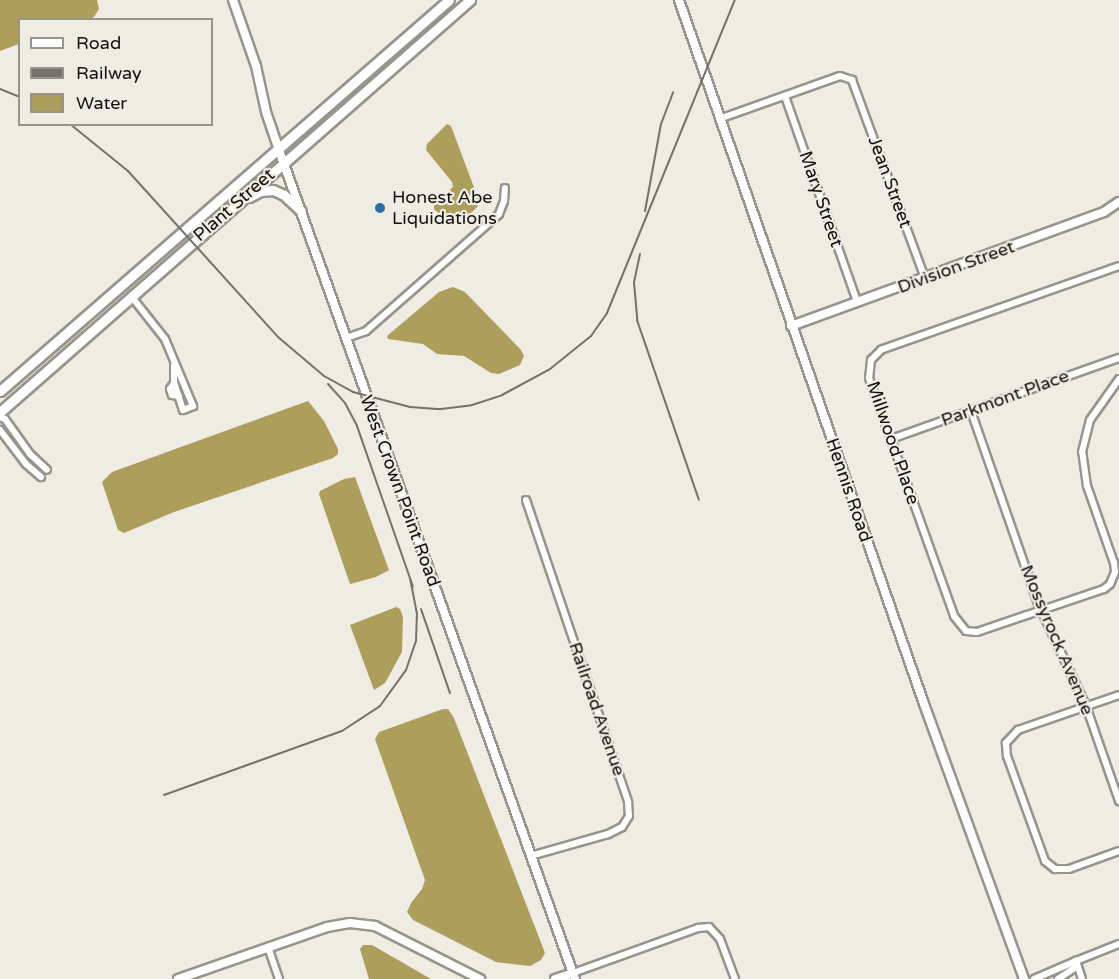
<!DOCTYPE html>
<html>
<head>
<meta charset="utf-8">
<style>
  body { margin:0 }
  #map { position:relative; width:1119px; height:979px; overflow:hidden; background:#efede3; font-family:"Varela Round",sans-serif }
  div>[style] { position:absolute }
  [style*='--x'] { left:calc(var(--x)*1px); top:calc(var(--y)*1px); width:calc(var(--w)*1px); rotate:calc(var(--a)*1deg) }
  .water>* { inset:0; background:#ad9e5c }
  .roads { filter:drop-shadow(2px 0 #97958b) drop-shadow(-2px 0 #97958b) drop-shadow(0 2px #97958b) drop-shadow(0 -2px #97958b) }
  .street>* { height:6px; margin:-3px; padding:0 3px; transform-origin:3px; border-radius:3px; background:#fff }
  .secondary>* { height:8px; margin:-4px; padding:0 4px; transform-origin:4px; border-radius:4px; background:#fff }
  .primary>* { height:9px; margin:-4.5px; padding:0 4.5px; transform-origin:4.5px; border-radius:4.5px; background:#fff }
  .rail>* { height:2px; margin:-1px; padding:0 1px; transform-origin:1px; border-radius:1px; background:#73726b }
  .dots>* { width:16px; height:16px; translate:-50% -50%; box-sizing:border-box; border:3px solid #efede3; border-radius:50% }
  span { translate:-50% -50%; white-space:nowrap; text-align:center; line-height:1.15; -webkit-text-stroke:4.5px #efede3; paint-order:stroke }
  .street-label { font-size:18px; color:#11100c }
  .poi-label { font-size:18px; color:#11100c }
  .left { translate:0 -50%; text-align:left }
  .legend { position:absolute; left:18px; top:18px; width:195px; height:108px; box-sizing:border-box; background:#efede3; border:2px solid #96958d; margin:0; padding:8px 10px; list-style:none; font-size:18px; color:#11100c }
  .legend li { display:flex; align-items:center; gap:12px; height:30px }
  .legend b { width:30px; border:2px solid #96958d }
</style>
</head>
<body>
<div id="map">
  <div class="water">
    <i style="clip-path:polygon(0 0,97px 0,99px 9px,94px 17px,88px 19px,20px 20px,19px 44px,0 51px)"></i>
    <i style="clip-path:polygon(447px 124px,451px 126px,478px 198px,478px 206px,472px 212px,463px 219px,449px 223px,434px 209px,434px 204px,453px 187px,452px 182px,426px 150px,427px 144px)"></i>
    <i style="clip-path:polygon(453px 287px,465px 292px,521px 350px,524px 356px,520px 365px,499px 374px,491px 373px,464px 356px,437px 354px,423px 344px,388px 339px,387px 336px,439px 292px)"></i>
    <i style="clip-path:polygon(308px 401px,324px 421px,338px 449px,338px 454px,333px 458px,174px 512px,124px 533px,118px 530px,102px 482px,112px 472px)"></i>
    <i style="clip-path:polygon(355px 477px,389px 570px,376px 577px,350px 584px,319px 494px,320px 491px,344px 479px)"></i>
    <i style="clip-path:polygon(396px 607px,400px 609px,403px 617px,402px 652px,385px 683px,374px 690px,350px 625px)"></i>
    <i style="clip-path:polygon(443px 709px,448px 709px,454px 718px,545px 953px,541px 960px,530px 966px,496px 962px,413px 920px,407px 912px,411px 903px,422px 889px,425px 880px,375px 739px,379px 732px)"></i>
    <i style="clip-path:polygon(363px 945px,372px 945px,431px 979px,369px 979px,360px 949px)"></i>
  </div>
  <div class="roads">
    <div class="street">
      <i style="--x:785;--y:96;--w:218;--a:70.7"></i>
      <i style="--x:719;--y:119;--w:128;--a:-19.6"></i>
      <i style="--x:840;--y:76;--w:13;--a:18"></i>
      <i style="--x:852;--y:80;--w:211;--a:69.8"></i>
      <i style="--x:1119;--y:266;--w:252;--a:160.6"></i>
      <i style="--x:881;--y:350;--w:14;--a:135"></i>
      <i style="--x:871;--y:360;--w:18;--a:96"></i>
      <i style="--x:869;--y:378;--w:253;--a:70.3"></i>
      <i style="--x:954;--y:616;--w:19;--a:51"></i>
      <i style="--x:966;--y:631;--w:11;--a:5"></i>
      <i style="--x:977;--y:632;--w:53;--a:-18.8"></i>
      <i style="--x:1027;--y:615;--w:81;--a:-18.7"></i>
      <i style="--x:1104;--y:589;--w:8;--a:-40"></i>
      <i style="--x:1110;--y:584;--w:13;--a:-67"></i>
      <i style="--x:1115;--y:572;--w:9;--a:-96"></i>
      <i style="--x:1114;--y:563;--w:82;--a:-109.3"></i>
      <i style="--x:1087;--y:486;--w:34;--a:-98"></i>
      <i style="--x:1082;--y:452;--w:33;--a:-76"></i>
      <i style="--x:1090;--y:420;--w:50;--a:-54.7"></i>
      <i style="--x:131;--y:296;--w:55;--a:51.7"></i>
      <i style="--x:165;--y:339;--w:73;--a:67.3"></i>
      <i style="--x:193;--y:406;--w:11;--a:158"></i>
      <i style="--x:183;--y:410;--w:28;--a:-108"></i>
      <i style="--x:174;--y:383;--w:18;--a:-90"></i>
      <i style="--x:346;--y:338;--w:21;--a:-19"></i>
      <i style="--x:366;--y:331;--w:177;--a:-41.3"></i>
      <i style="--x:499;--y:214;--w:14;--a:-69"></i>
      <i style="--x:504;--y:201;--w:13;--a:-86"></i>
      <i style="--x:174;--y:383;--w:7;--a:124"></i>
      <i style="--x:170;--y:389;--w:6;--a:72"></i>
      <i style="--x:172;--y:395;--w:7;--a:8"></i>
      <i style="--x:971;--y:411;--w:201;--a:70.8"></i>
      <i style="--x:1037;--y:601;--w:116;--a:65"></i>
      <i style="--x:1086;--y:706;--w:101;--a:70.8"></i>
      <i style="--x:0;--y:417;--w:5;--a:22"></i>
      <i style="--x:5;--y:419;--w:43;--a:54.5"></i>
      <i style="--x:30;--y:454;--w:23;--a:43"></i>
      <i style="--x:0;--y:430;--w:43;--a:52.6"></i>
      <i style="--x:26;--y:464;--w:20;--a:41"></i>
      <i style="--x:891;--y:439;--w:242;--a:-19.6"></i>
      <i style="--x:526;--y:500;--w:319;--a:71.3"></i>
      <i style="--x:628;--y:802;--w:14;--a:86"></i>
      <i style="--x:629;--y:816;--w:13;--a:122"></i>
      <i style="--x:622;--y:827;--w:16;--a:153"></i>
      <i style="--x:608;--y:834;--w:81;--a:164.2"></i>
      <i style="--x:1119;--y:695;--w:107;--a:160.9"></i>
      <i style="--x:1018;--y:730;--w:18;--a:133"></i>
      <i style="--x:1006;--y:743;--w:13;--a:86"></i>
      <i style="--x:1007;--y:756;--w:112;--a:70.1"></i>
      <i style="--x:1045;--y:861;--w:13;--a:39"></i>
      <i style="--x:1055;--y:869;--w:14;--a:0"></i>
      <i style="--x:1069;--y:869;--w:53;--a:-19.8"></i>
      <i style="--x:268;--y:947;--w:34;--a:71"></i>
      <i style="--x:573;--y:973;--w:133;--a:-19.8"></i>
      <i style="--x:698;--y:928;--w:11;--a:-5"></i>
      <i style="--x:709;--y:927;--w:16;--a:47"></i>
      <i style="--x:720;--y:939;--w:43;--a:69.4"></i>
      <i style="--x:1034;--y:979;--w:46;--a:-23.2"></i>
      <i style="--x:1058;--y:979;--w:18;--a:-34"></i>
      <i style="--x:1073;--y:969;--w:9;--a:-69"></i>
      <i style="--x:1082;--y:979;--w:19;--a:-108"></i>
      <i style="--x:1076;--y:961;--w:46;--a:-21.6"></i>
    </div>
    <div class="secondary">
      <i style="--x:233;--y:0;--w:70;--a:70.8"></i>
      <i style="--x:256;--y:66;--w:47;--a:77.7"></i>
      <i style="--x:266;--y:112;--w:40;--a:71.1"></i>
      <i style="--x:279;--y:150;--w:880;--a:70.35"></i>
      <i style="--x:679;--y:0;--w:745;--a:70.81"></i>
      <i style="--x:924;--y:704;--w:293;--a:70"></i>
      <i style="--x:791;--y:326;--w:333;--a:-20"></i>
      <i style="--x:1104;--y:212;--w:18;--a:-34"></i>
      <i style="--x:178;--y:979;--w:158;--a:-19.2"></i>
      <i style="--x:327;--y:927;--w:23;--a:-10"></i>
      <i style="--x:350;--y:923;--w:25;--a:7"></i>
      <i style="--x:375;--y:926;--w:118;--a:26.8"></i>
      <i style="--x:555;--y:979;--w:19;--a:-18"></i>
    </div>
    <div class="primary">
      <i style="--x:249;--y:197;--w:13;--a:-27"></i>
      <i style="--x:261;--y:191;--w:12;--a:-5"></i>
      <i style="--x:273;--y:190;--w:12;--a:24"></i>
      <i style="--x:284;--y:195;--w:23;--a:43"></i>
      <i style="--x:0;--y:391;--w:595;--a:-41.05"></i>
      <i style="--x:0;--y:412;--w:625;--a:-41.24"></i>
    </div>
  </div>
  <div class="rail">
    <i style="--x:0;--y:89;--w:22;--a:22"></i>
    <i style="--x:70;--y:124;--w:75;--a:39"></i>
    <i style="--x:128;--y:171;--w:224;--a:47.9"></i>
    <i style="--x:278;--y:337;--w:60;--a:40.3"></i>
    <i style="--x:324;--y:376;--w:33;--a:29"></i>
    <i style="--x:353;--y:392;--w:59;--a:14.7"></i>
    <i style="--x:410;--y:407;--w:31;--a:4"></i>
    <i style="--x:441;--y:409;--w:31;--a:-7"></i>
    <i style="--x:472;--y:405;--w:32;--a:-18"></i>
    <i style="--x:502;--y:395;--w:55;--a:-28.4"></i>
    <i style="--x:550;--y:369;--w:53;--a:-38.8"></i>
    <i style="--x:591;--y:336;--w:28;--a:-55"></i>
    <i style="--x:607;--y:313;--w:338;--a:-67.8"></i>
    <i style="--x:645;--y:211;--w:88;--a:-79.6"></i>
    <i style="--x:661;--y:124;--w:34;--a:-69"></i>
    <i style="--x:640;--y:254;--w:29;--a:102"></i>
    <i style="--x:634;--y:282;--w:38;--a:85"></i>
    <i style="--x:637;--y:320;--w:190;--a:71"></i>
    <i style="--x:328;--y:384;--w:25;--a:48"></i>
    <i style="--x:345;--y:403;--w:26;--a:62"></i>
    <i style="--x:357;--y:426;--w:170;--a:70.8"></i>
    <i style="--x:421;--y:609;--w:89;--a:71"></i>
    <i style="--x:164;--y:795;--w:189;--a:-19.8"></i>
    <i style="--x:342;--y:731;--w:45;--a:-33.3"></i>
    <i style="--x:380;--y:706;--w:44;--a:-54.2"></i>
    <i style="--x:406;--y:670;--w:31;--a:-71"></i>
    <i style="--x:416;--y:641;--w:27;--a:-88"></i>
    <i style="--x:417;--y:614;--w:36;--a:-101"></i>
  </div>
  <div class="dots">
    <i style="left:380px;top:208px;background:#2c6ea4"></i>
  </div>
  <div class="street-label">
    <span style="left:890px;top:182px;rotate:70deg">Jean Street</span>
    <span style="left:821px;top:199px;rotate:71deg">Mary Street</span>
    <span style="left:234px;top:205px;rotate:-41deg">Plant Street</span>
    <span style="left:956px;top:267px;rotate:-20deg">Division Street</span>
    <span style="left:1005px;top:398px;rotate:-20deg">Parkmont Place</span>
    <span style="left:893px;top:443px;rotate:71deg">Millwood Place</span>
    <span style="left:849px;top:490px;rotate:71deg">Hennis Road</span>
    <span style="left:400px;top:491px;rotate:70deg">West Crown Point Road</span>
    <span style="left:1057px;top:640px;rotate:67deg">Mossyrock Avenue</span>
    <span style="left:597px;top:709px;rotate:71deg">Railroad Avenue</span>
  </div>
  <div class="poi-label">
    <span class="left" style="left:392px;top:208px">Honest Abe<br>Liquidations</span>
  </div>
  <ul class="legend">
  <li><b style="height:8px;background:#fff"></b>Road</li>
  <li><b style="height:8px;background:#73726b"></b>Railway</li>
  <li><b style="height:16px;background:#ad9e5c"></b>Water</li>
  </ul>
</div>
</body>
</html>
